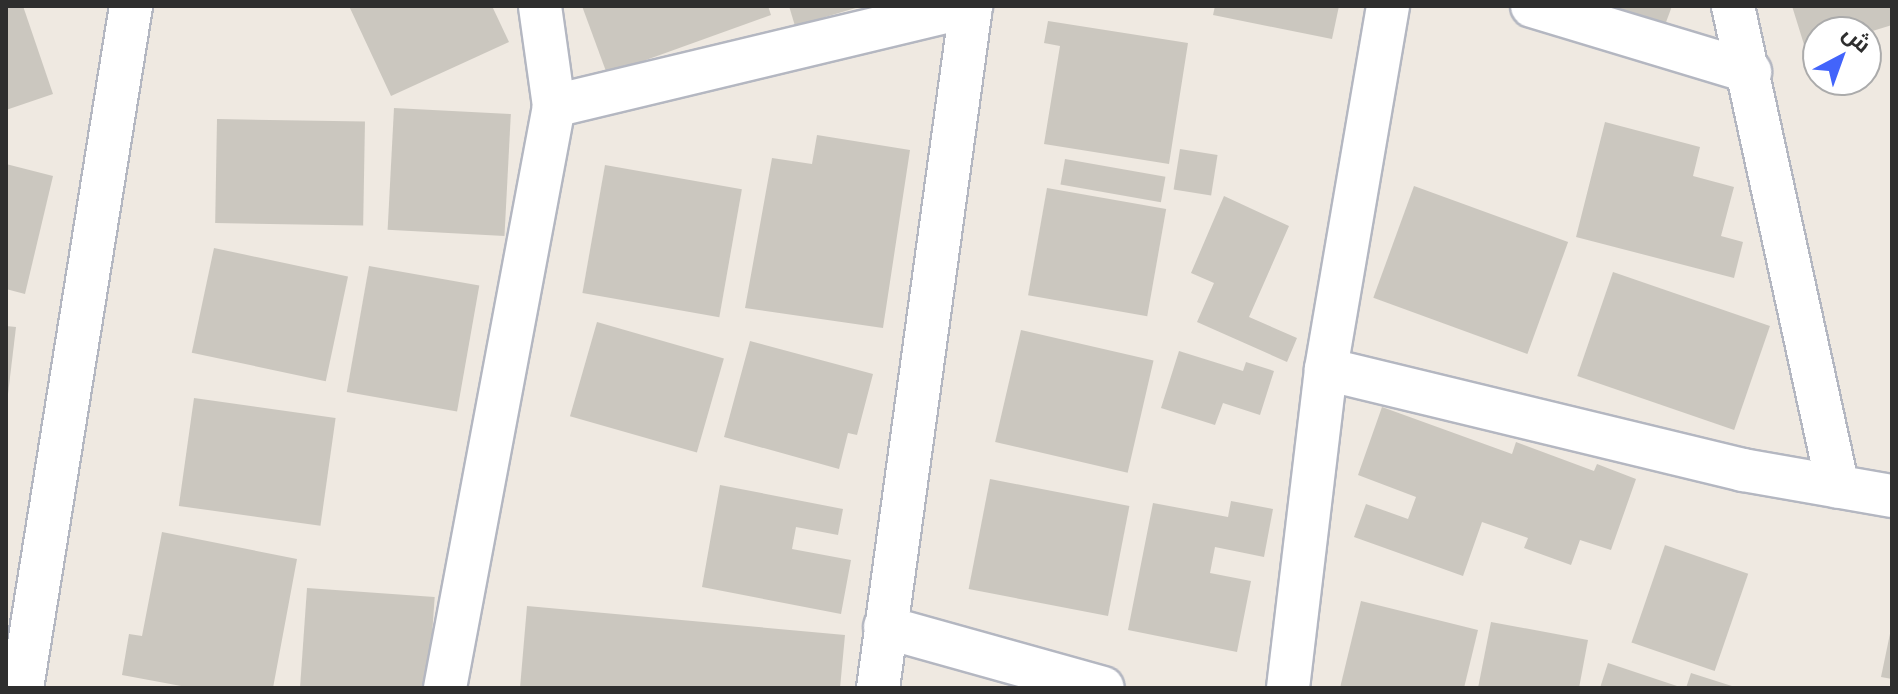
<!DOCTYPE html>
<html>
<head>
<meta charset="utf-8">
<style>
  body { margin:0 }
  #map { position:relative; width:1898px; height:694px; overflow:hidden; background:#efe9e1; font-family:"Roboto Condensed",Cairo,sans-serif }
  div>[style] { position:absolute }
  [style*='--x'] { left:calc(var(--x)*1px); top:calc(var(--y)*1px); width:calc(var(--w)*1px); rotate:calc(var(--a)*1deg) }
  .building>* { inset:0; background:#cbc7bf; transform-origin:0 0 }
  .roads { filter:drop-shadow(2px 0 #b4b7c1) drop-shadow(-2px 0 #b4b7c1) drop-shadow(0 2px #b4b7c1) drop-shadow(0 -2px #b4b7c1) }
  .street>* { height:42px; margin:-21px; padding:0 21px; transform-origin:21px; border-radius:21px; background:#fff }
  span { translate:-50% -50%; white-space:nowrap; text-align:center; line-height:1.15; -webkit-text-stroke:6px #fff; paint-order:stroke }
  .frame { position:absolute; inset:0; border:8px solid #2e2e2e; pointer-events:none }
  .north { position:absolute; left:1802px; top:16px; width:80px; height:80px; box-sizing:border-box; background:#fff; border:2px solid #ababab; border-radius:50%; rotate:41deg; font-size:22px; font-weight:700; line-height:32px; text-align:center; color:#2e2e2e }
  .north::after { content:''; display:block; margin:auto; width:28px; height:36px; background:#4264fb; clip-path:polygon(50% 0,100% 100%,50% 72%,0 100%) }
</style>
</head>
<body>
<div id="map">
  <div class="building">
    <i style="clip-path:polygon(6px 6px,23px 6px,53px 94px,6px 110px)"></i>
    <i style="clip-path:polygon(349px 6px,492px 6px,509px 42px,391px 96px)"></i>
    <i style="clip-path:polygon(582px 6px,768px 6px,771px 15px,607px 74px)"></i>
    <i style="clip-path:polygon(789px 6px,859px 6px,859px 7px,795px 26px)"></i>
    <i style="clip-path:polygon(1215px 6px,1339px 6px,1332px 39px,1213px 15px)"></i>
    <i style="clip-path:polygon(1611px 6px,1672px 6px,1665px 25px)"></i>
    <i style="clip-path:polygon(1792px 6px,1892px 6px,1892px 25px,1866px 33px,1818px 32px,1818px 47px,1806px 51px)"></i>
    <i style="clip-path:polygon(1048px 21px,1188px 43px,1169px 164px,1044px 144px,1060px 46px,1044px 43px)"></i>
    <i style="left:394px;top:108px;width:117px;height:122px;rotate:3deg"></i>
    <i style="left:217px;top:119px;width:148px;height:104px;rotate:1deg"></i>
    <i style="clip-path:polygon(1605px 122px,1700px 147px,1693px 176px,1734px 187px,1721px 236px,1743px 242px,1734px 278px,1576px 237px)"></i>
    <i style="clip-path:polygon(817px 135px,910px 150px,883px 328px,745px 308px,772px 158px,812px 164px)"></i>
    <i style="left:1180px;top:149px;width:38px;height:41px;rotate:9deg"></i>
    <i style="left:1065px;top:159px;width:102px;height:26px;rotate:10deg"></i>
    <i style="clip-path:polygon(6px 164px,53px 176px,25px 294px,6px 289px)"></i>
    <i style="left:605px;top:165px;width:139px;height:130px;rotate:10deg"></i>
    <i style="left:1414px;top:186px;width:164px;height:119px;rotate:20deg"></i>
    <i style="left:1047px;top:188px;width:121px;height:109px;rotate:10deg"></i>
    <i style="clip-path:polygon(1224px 196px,1289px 226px,1249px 317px,1297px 338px,1287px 362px,1197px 322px,1214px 283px,1191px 273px)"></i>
    <i style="left:214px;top:248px;width:137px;height:107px;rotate:12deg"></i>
    <i style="left:369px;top:266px;width:112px;height:128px;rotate:10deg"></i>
    <i style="left:1613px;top:272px;width:166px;height:110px;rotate:19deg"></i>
    <i style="left:597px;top:322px;width:132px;height:98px;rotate:16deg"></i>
    <i style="clip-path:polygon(6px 326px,16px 327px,8px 394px,6px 394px)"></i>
    <i style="left:1021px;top:330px;width:136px;height:115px;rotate:13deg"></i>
    <i style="clip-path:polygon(750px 341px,873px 374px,857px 435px,848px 433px,839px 469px,724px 437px)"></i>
    <i style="clip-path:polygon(1179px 351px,1243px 371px,1246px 362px,1274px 371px,1260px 415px,1223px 403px,1215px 425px,1161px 408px)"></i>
    <i style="left:194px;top:398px;width:143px;height:109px;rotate:8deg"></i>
    <i style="clip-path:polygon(1382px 407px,1512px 454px,1516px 442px,1594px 471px,1597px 464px,1636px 479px,1611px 550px,1580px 540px,1571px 565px,1524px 548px,1528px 538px,1482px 522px,1463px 576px,1354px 537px,1366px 504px,1408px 519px,1416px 497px,1358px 475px)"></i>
    <i style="left:990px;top:479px;width:142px;height:112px;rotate:11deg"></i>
    <i style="clip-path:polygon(720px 485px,843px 509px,838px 535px,796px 527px,792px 549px,851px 560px,841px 614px,702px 587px)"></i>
    <i style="clip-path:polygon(1231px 501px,1273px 509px,1264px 557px,1215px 547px,1210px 573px,1251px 581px,1237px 652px,1128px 630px,1153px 503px,1228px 517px)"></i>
    <i style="clip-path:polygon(162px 532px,297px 559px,273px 688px,192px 688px,122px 675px,129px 634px,142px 636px)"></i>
    <i style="left:1665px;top:545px;width:88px;height:103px;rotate:19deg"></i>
    <i style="left:307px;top:588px;width:128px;height:100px;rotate:4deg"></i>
    <i style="clip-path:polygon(1361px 601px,1478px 630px,1464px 688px,1340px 688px)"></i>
    <i style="clip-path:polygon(527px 606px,845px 635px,840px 688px,520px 688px)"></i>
    <i style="clip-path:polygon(1491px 622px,1588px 640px,1579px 688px,1478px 688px)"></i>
    <i style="clip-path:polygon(1891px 629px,1892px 629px,1892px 679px,1881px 677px)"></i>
    <i style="clip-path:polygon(1608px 663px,1680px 687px,1680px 688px,1600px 688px)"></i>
    <i style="clip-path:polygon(1691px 673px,1735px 687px,1735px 688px,1686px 688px)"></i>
  </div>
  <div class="roads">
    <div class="street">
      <i style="--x:1532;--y:6;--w:228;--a:16.8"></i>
      <i style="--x:1733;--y:6;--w:492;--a:77.7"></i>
      <i style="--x:554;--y:106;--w:429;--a:-13.5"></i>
      <i style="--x:1326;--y:369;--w:429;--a:13.6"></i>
      <i style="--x:1743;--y:470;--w:151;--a:9.9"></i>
      <i style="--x:885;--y:627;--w:226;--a:15.6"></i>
      <i style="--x:22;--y:688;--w:691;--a:-80.92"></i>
      <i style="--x:445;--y:688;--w:592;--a:-79.39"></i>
      <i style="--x:554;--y:106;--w:101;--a:-98"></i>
      <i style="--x:878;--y:688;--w:688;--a:-82.23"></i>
      <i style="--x:1288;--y:688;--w:321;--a:-83.2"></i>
      <i style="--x:1326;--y:369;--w:368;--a:-80.3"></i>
    </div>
  </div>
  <div class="frame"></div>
  <div class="north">ش</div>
</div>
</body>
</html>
